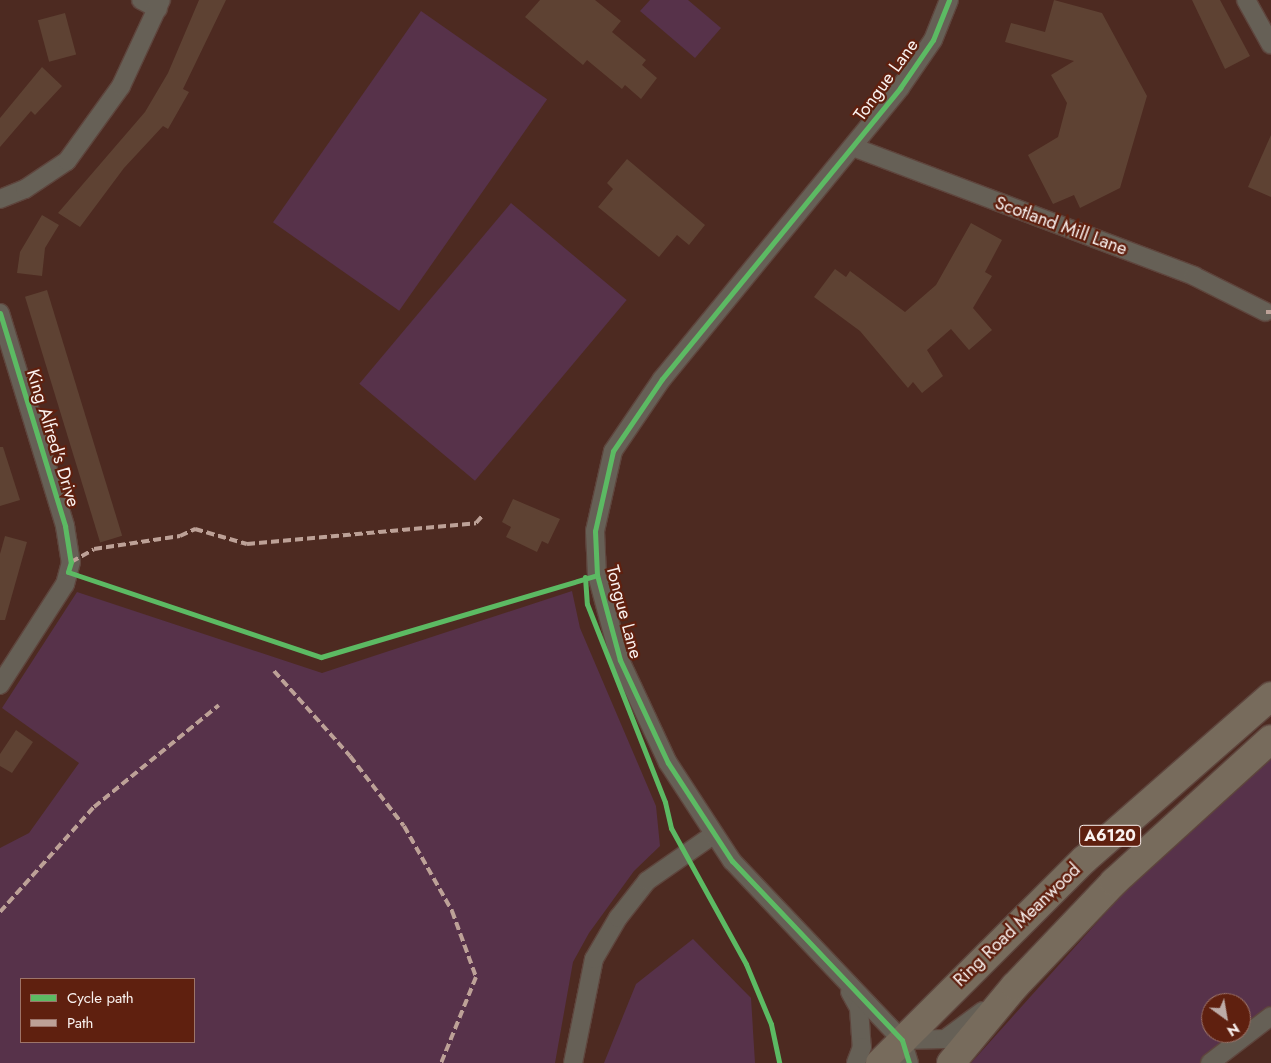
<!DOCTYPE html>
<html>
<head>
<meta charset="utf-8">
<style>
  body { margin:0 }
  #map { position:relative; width:1271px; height:1063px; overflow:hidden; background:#4d2a21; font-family:Jost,sans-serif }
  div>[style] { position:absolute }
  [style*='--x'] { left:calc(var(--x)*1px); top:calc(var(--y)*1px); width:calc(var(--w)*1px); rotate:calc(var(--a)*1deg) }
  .green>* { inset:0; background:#57324a; transform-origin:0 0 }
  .building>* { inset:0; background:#5e4233; transform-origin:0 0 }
  .roads { filter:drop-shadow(1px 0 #5e453d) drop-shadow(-1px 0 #5e453d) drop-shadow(0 1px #5e453d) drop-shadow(0 -1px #5e453d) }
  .street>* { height:18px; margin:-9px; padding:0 9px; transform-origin:9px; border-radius:9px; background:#666056 }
  .highway>* { height:28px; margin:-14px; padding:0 14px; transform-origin:14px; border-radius:14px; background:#776b5c }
  .quiet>* { height:4px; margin-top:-2px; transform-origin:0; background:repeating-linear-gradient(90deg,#bda197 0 8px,transparent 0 12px) }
  .cycleway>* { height:5px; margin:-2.5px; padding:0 2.5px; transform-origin:2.5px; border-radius:2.5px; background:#5cba63 }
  span { translate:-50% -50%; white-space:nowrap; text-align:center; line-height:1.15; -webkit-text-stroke:4.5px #5f200f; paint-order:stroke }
  .shield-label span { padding:1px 4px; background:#5f200f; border:1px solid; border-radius:4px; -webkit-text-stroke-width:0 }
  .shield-label { font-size:16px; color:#faf2f0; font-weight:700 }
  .street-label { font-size:18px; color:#faf2f0 }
  .legend { position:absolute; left:20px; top:978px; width:175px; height:65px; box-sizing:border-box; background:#5f200f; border:1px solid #9d7469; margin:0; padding:6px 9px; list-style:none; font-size:15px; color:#faf2f0 }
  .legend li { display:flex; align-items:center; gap:10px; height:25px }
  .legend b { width:25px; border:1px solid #9d7469 }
  .north { position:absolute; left:1201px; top:993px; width:50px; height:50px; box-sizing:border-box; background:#5f200f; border:1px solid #9d7469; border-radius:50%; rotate:148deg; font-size:14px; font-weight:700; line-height:20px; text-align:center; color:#faf2f0 }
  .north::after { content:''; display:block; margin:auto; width:18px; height:22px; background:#bdaca8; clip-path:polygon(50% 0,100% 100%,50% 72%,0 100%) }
</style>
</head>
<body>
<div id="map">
  <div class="green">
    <i style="clip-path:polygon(650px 0,688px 0,721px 28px,695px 58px,640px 11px)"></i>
    <i style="left:421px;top:11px;width:154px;height:258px;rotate:35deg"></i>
    <i style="left:511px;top:203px;width:151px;height:236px;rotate:40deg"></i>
    <i style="clip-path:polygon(evenodd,572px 591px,580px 628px,656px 806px,660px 846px,634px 871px,589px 933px,573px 962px,555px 1063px,0 1063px,0 848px,29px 833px,79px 763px,2px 708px,77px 592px,322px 673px,572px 591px,21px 979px,194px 979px,194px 1042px,21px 1042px,21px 979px)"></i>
    <i style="clip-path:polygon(evenodd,1271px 739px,1271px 1016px,1210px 1063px,971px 1063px,1239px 764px,1271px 739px,1211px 1003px,1241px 1003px,1241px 1033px,1211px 1033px,1211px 1003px)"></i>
    <i style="clip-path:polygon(693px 939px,751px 998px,755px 1063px,604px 1063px,636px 984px)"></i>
  </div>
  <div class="building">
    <i style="clip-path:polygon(199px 0,226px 0,183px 89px,189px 92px,168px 129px,163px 126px,124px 168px,80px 227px,58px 213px,145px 112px,168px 73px)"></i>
    <i style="clip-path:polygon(540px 0,595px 0,621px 21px,612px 32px,646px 60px,642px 65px,657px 78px,641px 99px,625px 85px,622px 89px,587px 60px,583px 65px,525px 17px)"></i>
    <i style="clip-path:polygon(1054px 0,1102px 13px,1147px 96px,1120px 188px,1080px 208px,1074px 195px,1053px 204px,1028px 155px,1058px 137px,1067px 103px,1051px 75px,1074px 61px,1005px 42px,1011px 23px,1045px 32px)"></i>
    <i style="clip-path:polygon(1192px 0,1220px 0,1250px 56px,1225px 69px)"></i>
    <i style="left:65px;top:13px;width:43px;height:28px;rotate:75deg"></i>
    <i style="clip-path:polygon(42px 67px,62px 86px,35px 115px,31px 111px,0 147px,0 118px)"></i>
    <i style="clip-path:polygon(1271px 135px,1271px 197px,1248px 187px)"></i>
    <i style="clip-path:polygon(627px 159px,705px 225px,689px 245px,677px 235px,659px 257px,598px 207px,613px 189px,607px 183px)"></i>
    <i style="clip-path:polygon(42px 215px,59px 225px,45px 248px,42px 276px,17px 273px,20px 252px)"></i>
    <i style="clip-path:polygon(971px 223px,1002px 240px,985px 272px,992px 276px,973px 308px,992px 330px,969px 350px,951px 329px,927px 350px,943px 376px,922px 393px,913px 382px,908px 388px,860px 331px,814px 297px,835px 269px,846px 277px,850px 271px,905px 312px,936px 285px)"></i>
    <i style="left:47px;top:290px;width:257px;height:23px;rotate:73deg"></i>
    <i style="clip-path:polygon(0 447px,3px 447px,20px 500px,0 506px)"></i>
    <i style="clip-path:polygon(513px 499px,560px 519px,548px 544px,542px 541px,537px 552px,506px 537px,511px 527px,502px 522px)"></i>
    <i style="clip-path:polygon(5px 536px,27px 542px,5px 620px,0 620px,0 554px)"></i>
    <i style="clip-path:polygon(16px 730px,33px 742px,12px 773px,0 766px,0 754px)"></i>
  </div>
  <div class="roads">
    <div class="street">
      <i style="--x:141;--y:0;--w:19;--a:28"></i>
      <i style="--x:1246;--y:0;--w:51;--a:60.9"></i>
      <i style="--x:853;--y:147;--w:365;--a:20.7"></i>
      <i style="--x:1194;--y:276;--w:80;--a:26.6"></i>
      <i style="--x:0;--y:199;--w:27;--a:-22"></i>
      <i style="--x:25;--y:189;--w:50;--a:-33.7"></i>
      <i style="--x:67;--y:161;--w:92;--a:-54.2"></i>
      <i style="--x:121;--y:86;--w:95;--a:-65.1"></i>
      <i style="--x:0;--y:313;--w:223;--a:73"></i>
      <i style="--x:65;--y:526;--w:36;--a:81"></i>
      <i style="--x:71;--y:562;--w:23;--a:105"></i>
      <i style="--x:65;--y:584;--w:120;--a:122.8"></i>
      <i style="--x:850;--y:992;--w:18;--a:61"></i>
      <i style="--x:859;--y:1008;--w:39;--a:86"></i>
      <i style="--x:862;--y:1047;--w:17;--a:111"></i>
      <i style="--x:902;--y:1040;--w:43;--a:-1.3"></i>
      <i style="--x:945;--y:1039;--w:47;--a:-36.4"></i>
      <i style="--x:573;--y:1063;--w:106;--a:-78.6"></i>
      <i style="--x:594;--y:959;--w:48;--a:-59.7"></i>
      <i style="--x:618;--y:918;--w:47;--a:-51.9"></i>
      <i style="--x:647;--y:881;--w:80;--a:-34.9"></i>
      <i style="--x:909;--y:1063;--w:24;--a:-107"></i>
      <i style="--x:902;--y:1040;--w:247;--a:-133.5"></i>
      <i style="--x:732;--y:861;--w:117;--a:-123.1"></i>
      <i style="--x:668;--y:763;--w:114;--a:-115"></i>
      <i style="--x:620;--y:660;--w:88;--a:-105.1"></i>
      <i style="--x:597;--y:575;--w:44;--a:-92.6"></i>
      <i style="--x:595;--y:531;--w:82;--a:-77.3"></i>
      <i style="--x:613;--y:451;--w:87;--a:-55.8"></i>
      <i style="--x:662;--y:379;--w:376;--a:-50.7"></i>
      <i style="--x:900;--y:88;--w:58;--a:-55.5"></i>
      <i style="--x:933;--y:40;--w:43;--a:-68.2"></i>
      <i style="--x:1210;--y:1063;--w:77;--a:-37.6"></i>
    </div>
    <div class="highway">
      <i style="--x:880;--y:1063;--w:289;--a:-44.9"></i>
      <i style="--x:1085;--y:859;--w:247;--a:-41.2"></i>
      <i style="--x:951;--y:1063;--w:100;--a:-50.3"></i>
      <i style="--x:1015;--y:986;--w:144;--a:-46.4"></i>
      <i style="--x:1114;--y:882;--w:212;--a:-42.3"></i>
    </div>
  </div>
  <div class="quiet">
    <i style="--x:1266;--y:312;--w:5;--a:0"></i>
    <i style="--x:71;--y:562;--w:26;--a:-29"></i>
    <i style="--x:94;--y:549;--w:87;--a:-8.6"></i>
    <i style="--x:180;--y:536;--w:17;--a:-25"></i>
    <i style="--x:195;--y:529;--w:54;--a:16.1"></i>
    <i style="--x:247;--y:544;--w:230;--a:-5.2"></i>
    <i style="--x:476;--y:523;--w:11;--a:-49"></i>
    <i style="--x:274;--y:671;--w:114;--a:48.2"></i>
    <i style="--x:350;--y:756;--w:88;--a:52.4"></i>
    <i style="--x:404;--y:826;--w:98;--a:60.5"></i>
    <i style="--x:452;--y:911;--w:70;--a:70"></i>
    <i style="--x:476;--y:977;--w:93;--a:112.1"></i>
    <i style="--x:0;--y:912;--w:141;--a:-48.2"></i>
    <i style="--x:94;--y:807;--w:161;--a:-39.2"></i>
  </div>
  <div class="cycleway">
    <i style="--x:0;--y:313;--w:223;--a:73"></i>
    <i style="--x:65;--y:526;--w:36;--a:81"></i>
    <i style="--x:71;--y:562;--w:10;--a:107"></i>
    <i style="--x:68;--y:572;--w:267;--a:18.6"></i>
    <i style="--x:321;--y:657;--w:288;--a:-16.5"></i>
    <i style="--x:585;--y:577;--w:27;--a:86"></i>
    <i style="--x:587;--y:604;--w:213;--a:68.5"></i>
    <i style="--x:665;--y:802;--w:27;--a:77"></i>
    <i style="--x:671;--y:828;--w:155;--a:61.1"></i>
    <i style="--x:746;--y:964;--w:65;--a:67.4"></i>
    <i style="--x:771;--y:1024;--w:40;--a:78"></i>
    <i style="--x:909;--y:1063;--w:24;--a:-107"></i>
    <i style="--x:902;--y:1040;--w:247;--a:-133.5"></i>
    <i style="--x:732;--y:861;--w:117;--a:-123.1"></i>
    <i style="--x:668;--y:763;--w:114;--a:-115"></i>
    <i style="--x:620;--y:660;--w:88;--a:-105.1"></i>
    <i style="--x:597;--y:575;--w:44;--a:-92.6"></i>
    <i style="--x:595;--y:531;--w:82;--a:-77.3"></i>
    <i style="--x:613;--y:451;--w:87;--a:-55.8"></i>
    <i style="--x:662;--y:379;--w:376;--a:-50.7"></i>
    <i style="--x:900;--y:88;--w:58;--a:-55.5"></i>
    <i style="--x:933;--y:40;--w:43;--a:-68.2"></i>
  </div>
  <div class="shield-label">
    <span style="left:1110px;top:836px">A6120</span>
  </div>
  <div class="street-label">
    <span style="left:886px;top:80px;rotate:-54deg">Tongue Lane</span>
    <span style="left:1061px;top:226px;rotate:20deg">Scotland Mill Lane</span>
    <span style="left:53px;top:438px;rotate:73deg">King Alfred's Drive</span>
    <span style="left:624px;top:612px;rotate:75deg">Tongue Lane</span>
    <span style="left:1017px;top:925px;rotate:-44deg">Ring Road Meanwood</span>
  </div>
  <ul class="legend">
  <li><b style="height:6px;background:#5cba63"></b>Cycle path</li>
  <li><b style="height:6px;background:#bda197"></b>Path</li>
  </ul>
  <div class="north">N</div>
</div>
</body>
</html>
